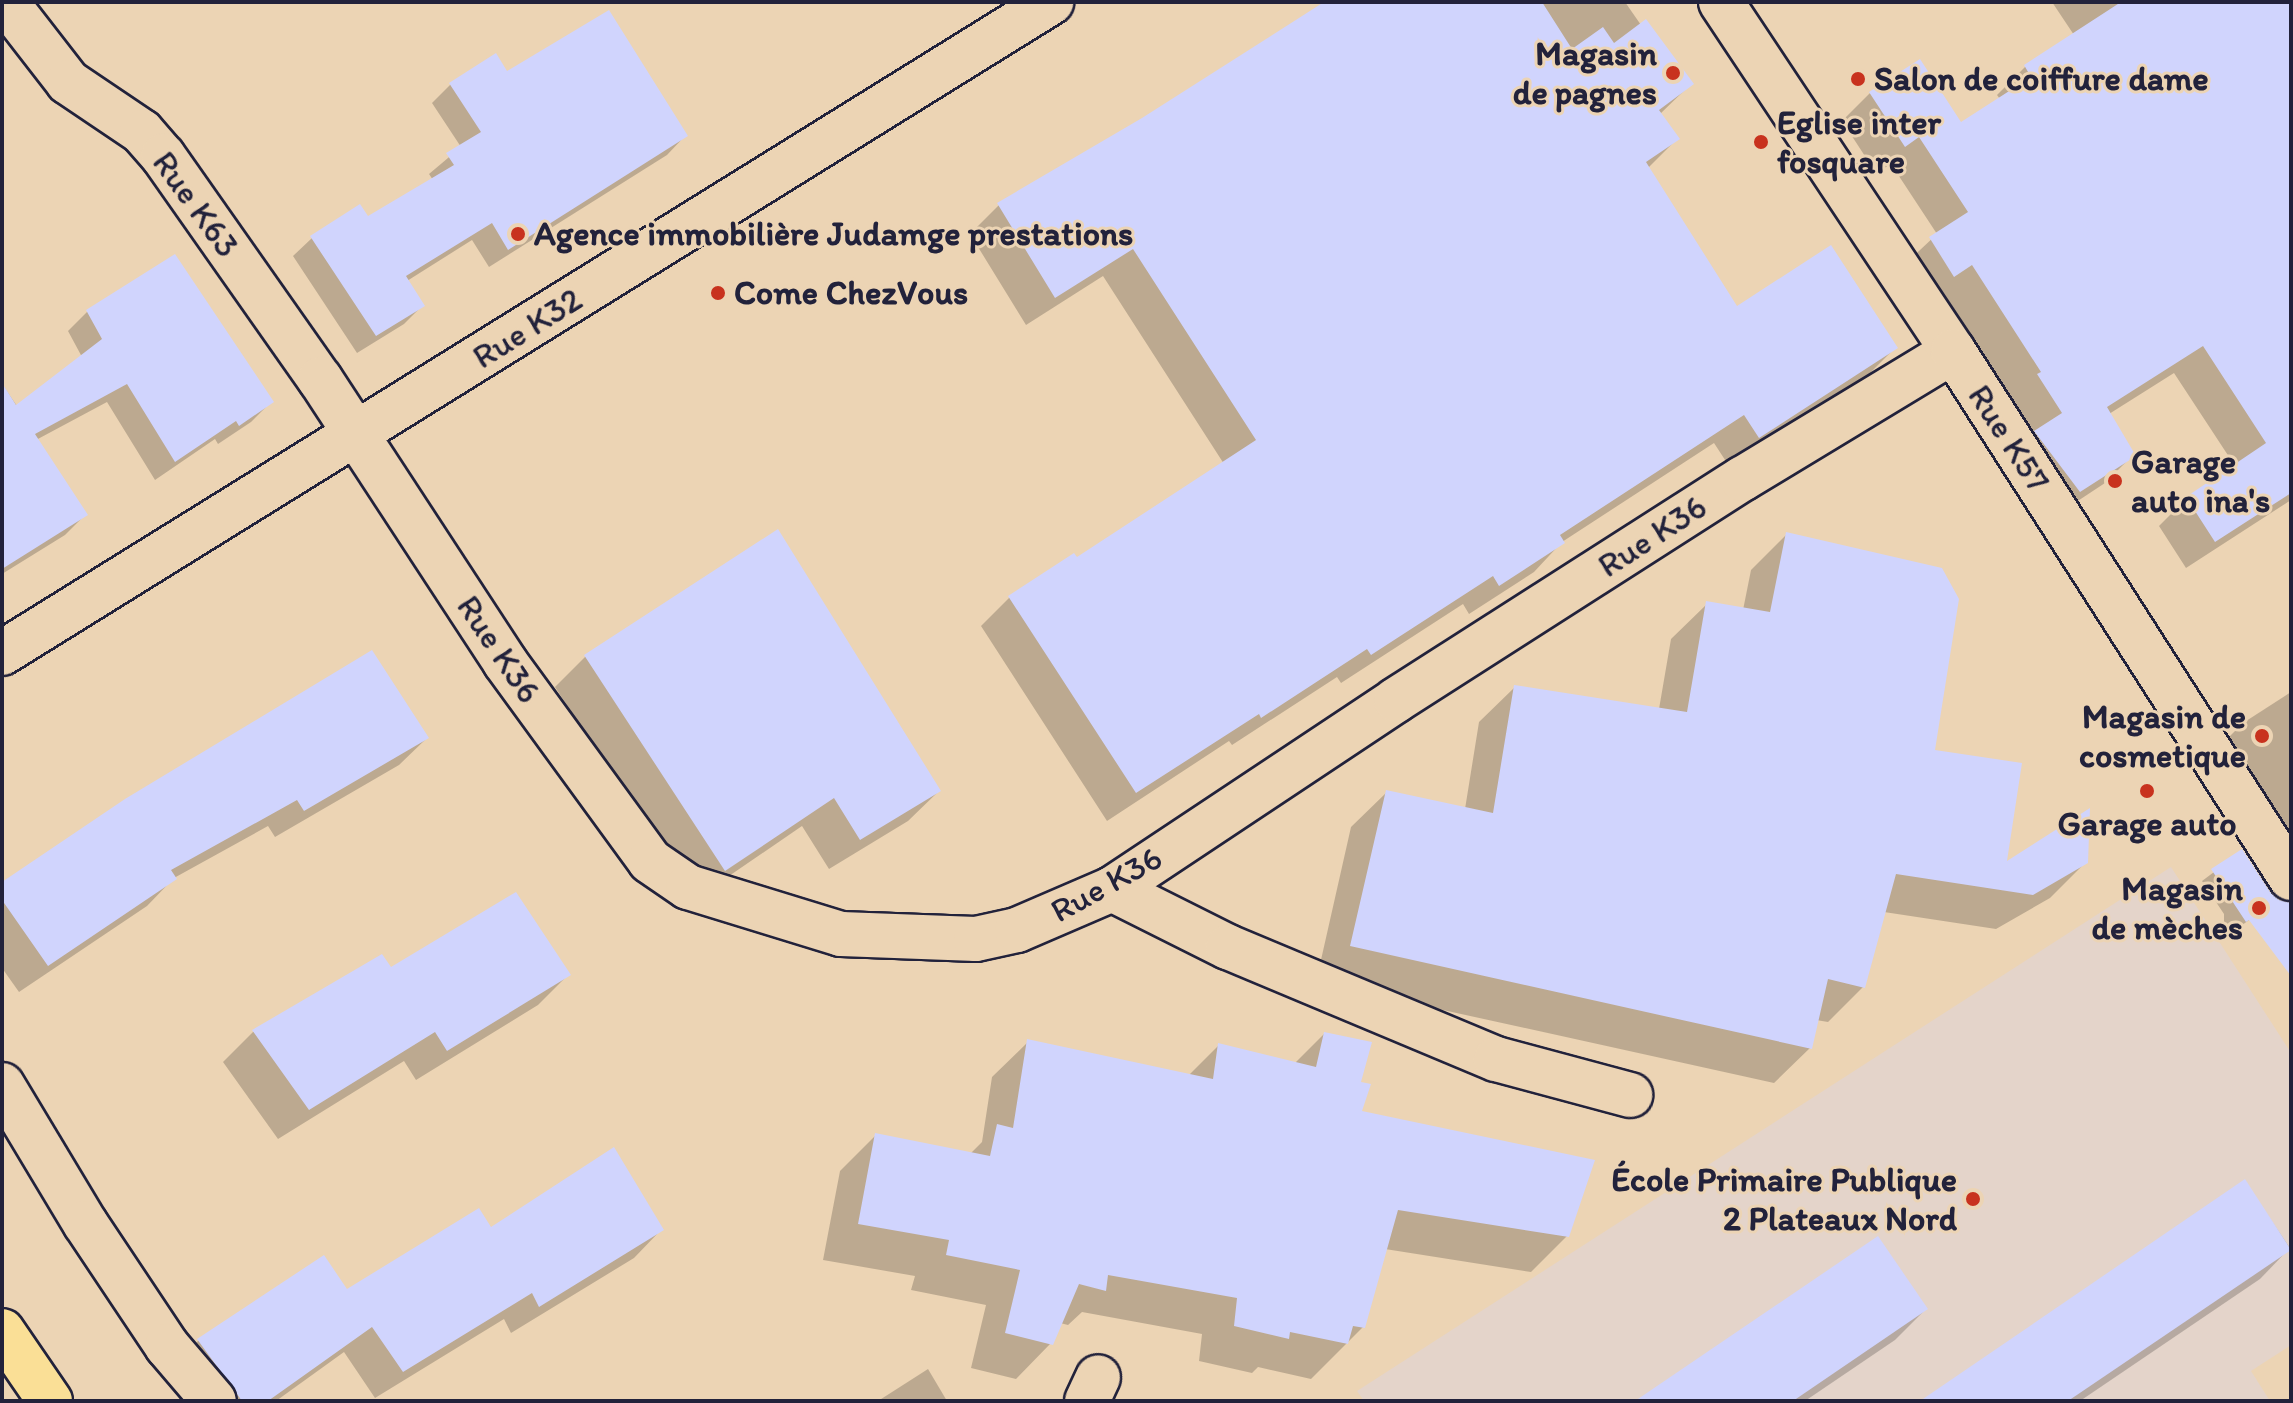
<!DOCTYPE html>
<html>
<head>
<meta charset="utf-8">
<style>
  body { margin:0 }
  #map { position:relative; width:2293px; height:1403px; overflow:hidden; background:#ecd4b4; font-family:Itim,sans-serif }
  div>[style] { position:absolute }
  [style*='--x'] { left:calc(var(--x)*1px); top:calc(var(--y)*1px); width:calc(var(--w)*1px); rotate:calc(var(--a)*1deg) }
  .built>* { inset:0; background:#e4d4ca }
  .shadow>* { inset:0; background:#0003 }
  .building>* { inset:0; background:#d0d4fd }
  .roads { filter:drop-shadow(2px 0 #22223b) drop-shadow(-2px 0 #22223b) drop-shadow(0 2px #22223b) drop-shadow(0 -2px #22223b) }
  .minor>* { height:44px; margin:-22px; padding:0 22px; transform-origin:22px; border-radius:22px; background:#ecd4b4 }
  .major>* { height:44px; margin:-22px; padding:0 22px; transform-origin:22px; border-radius:22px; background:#fadf96 }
  .dots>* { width:22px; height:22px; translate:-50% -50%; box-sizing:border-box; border:4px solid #ecd4b4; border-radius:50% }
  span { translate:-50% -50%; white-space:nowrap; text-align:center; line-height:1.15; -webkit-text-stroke:6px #ecd4b4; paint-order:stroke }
  .poi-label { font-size:34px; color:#22223b; font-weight:700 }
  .right { translate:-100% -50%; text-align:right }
  .left { translate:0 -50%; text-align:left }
  .street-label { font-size:34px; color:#22223b }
  .frame { position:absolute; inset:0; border:4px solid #22223b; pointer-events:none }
</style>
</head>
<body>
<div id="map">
  <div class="built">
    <i style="clip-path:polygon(2171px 867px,2291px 1053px,2291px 1345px,2251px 1371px,2270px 1401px,1364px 1401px,1357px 1391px)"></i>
  </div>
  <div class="shadow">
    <i style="clip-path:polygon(1328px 2px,1625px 2px,1641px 25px,1691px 84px,1660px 114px,1677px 139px,1647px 169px,1737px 309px,1896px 347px,1867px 376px,1729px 466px,1714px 443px,1562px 542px,1534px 572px,1469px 614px,1463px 604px,1341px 683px,1337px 677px,1232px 745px,1229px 741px,1107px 821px,981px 626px,1010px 597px,1076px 559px,1224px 464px,1103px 276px,1026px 325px,970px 234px,999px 205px,1143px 119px)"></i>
    <i style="clip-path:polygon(2052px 2px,2278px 2px,2291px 21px,2291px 500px,2186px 568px,2159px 526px,2187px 498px,2235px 466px,2174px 373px,2109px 414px,2133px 455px,2105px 483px,2052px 518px,2011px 404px,2014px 401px,1943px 292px,1925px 303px,1902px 267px,1937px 234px,1891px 164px,1876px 173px,1842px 121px,1870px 93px,1960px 125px,2000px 99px,1997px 95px,2025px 67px,2074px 35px)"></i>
    <i style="clip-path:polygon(507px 74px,685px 136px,667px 155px,489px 267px,472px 240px,407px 281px,422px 306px,404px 324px,357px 353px,293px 256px,312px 238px,368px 219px,433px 180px,429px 174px,461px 147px,432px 103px,451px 84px)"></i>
    <i style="clip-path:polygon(88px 311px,271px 402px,251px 422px,218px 444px,215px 439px,155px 480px,107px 402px,36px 440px,85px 515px,65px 535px,2px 574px,2px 384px,17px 406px,82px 357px,68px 331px)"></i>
    <i style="clip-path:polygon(1787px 534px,2004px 865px,2086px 862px,2050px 898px,1996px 929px,1884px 912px,1863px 987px,1828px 1022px,1816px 1020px,1810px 1048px,1774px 1083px,1316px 982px,1351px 827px,1387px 792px,1465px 809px,1479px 722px,1515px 687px,1659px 709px,1671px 639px,1707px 604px,1743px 610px,1751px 570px)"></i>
    <i style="clip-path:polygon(586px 656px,939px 791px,908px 821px,829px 869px,802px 826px,694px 900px,555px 687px)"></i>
    <i style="clip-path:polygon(2291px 692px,2291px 901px,2288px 903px,2215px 751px,2243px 723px)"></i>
    <i style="clip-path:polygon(427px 738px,399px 765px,275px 837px,268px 826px,174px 878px,147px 906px,19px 992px,2px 968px,2px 884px)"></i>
    <i style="clip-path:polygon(2242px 851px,2277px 900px,2224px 938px,2224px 914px,2202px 881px)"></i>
    <i style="clip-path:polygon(390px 970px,568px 975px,538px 1005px,416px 1080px,404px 1061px,278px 1139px,223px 1062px,253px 1032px)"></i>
    <i style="clip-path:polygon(1324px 1034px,1358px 1083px,1359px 1112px,1567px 1236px,1531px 1272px,1385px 1249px,1363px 1327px,1311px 1379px,1258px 1367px,1252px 1373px,1199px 1361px,1202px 1334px,1082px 1312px,1068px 1325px,1060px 1323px,1051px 1343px,1016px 1379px,971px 1368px,986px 1305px,911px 1290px,915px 1276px,823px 1260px,840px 1171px,876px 1135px,970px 1154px,982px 1142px,992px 1077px,1028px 1042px,1188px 1076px,1219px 1045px,1295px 1063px)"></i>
    <i style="clip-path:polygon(2245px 1182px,2290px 1248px,2260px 1279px,2080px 1401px,1934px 1401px)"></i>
    <i style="clip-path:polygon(490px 1230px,661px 1230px,634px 1258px,511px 1333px,504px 1319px,375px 1398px,344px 1352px,276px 1401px,195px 1401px,171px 1368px,199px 1340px,347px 1292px)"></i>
    <i style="clip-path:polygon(1926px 1309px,1895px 1340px,1805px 1401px,1639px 1401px)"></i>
    <i style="clip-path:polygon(928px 1369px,947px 1401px,878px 1401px)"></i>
  </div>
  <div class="building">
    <i style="clip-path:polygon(1324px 2px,1542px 2px,1572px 49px,1603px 27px,1614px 43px,1646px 19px,1694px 84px,1659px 110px,1680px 139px,1646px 162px,1737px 306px,1831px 245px,1898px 348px,1759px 438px,1744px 415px,1560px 535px,1565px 543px,1499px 586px,1493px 576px,1371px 655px,1367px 649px,1261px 718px,1259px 714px,1136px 793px,1008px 596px,1074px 553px,1077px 557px,1256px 440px,1133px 249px,1055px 298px,997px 203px,1142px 118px)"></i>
    <i style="clip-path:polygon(2121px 2px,2291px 2px,2291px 493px,2215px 542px,2186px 497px,2266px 443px,2203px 346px,2107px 407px,2136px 456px,2080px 492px,2034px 431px,2062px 413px,2037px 374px,2041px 372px,1972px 265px,1954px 277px,1929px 237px,1968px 212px,1919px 137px,1905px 147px,1869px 92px,1920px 59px,1961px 122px,2031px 77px,2024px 65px)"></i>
    <i style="clip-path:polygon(609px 10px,688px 136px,508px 250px,492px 223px,406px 276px,425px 306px,376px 336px,310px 236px,360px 204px,368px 216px,454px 165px,446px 153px,481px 132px,449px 83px,496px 53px,507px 71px)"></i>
    <i style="clip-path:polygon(175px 254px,274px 402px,239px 426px,236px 421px,175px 462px,127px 384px,35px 434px,88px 515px,2px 569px,2px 383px,16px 405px,102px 339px,86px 310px)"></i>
    <i style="clip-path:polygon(778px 529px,941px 791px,860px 840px,834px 798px,725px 871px,584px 655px)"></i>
    <i style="clip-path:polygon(1786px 532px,1942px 568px,1959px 599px,1935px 750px,2022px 763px,2007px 861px,2090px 808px,2088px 863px,2033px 895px,1896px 874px,1865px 988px,1828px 979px,1812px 1049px,1350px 946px,1386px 790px,1493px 813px,1514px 685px,1687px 712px,1706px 601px,1770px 612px)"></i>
    <i style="clip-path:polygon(372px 650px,429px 738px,304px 811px,297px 800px,171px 870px,177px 879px,48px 966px,2px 900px,2px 882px,125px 799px)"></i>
    <i style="clip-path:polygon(2242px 849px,2270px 892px,2279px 900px,2291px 903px,2291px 976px,2249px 920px,2246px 922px,2211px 869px)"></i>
    <i style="clip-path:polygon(516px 892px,571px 975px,447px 1051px,435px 1032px,309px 1110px,252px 1030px,382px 954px,391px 967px)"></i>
    <i style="clip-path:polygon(1324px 1032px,1372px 1042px,1361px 1082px,1371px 1084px,1362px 1111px,1595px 1160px,1569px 1237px,1398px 1210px,1365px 1328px,1353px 1326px,1348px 1344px,1290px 1332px,1289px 1339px,1234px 1326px,1237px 1298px,1108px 1275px,1106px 1291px,1079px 1284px,1053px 1345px,1005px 1333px,1020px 1270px,946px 1255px,949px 1240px,858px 1224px,875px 1133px,990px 1156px,997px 1124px,1013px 1128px,1027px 1039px,1213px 1079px,1218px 1043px,1316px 1067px)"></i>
    <i style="clip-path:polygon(614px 1147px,664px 1230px,539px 1307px,532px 1293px,403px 1372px,372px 1327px,268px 1401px,242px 1401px,197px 1339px,324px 1255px,347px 1289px,479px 1208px,491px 1227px)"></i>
    <i style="clip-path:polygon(2245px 1179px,2291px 1250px,2068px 1401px,1920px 1401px)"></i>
    <i style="clip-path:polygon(1878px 1236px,1928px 1309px,1793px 1401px,1635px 1401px)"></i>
  </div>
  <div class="roads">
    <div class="minor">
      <i style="--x:6;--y:2;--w:101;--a:52.2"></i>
      <i style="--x:68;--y:82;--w:89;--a:34"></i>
      <i style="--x:142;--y:132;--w:32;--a:49"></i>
      <i style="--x:163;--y:156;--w:273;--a:54.9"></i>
      <i style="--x:320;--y:379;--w:338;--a:56.8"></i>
      <i style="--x:505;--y:662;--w:246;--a:53.9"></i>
      <i style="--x:650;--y:861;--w:46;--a:34.4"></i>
      <i style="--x:688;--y:887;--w:160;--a:17.1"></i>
      <i style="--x:841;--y:934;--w:135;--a:2.1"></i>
      <i style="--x:976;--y:939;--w:42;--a:-12.4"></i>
      <i style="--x:1017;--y:930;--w:103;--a:-23.3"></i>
      <i style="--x:1112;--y:889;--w:341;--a:-33.6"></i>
      <i style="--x:1396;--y:700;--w:411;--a:-32.6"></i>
      <i style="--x:1742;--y:479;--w:247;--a:-31.2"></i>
      <i style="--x:1721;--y:2;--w:419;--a:56.4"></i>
      <i style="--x:1953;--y:351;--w:626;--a:57.33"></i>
      <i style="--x:2;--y:653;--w:1235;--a:-31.82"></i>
      <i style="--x:1112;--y:889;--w:130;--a:26.6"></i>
      <i style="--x:1228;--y:947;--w:290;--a:22.7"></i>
      <i style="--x:1496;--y:1059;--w:139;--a:15"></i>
      <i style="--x:2;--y:1085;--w:161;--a:59"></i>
      <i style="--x:85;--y:1223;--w:148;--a:56.3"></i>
      <i style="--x:167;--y:1346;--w:72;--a:49.5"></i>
      <i style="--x:1087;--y:1401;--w:26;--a:-65"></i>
    </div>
    <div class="major">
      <i style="--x:2;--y:1331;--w:85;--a:55.6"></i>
    </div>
  </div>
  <div class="dots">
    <i style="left:1673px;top:73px;background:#c8321e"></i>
    <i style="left:1858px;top:79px;background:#c8321e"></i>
    <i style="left:1761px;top:142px;background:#c8321e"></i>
    <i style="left:518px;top:234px;background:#c8321e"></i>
    <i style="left:718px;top:293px;background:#c8321e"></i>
    <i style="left:2115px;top:481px;background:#c8321e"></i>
    <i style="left:2262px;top:736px;background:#c8321e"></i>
    <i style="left:2147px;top:791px;background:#c8321e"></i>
    <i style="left:2259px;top:908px;background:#c8321e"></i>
    <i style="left:1973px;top:1199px;background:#c8321e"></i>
  </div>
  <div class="poi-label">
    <span class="right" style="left:1657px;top:73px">Magasin<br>de pagnes</span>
    <span class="left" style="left:1874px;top:79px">Salon de coiffure dame</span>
    <span class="left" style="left:1777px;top:142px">Eglise inter<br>fosquare</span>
    <span class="left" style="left:534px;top:234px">Agence immobilière Judamge prestations</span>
    <span class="left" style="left:734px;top:293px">Come ChezVous</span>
    <span class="left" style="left:2131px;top:481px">Garage<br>auto ina's</span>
    <span class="right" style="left:2246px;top:736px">Magasin de<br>cosmetique</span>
    <span style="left:2147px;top:824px">Garage auto</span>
    <span class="right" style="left:2243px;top:908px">Magasin<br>de mèches</span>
    <span class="right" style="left:1957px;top:1199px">École Primaire Publique<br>2 Plateaux Nord</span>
  </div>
  <div class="street-label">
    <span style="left:196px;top:204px;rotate:54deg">Rue K63</span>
    <span style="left:527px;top:328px;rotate:-32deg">Rue K32</span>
    <span style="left:2009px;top:438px;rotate:57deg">Rue K57</span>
    <span style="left:1652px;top:536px;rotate:-33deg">Rue K36</span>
    <span style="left:499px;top:649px;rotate:56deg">Rue K36</span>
    <span style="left:1106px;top:884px;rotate:-29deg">Rue K36</span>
  </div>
  <div class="frame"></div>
</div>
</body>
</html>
